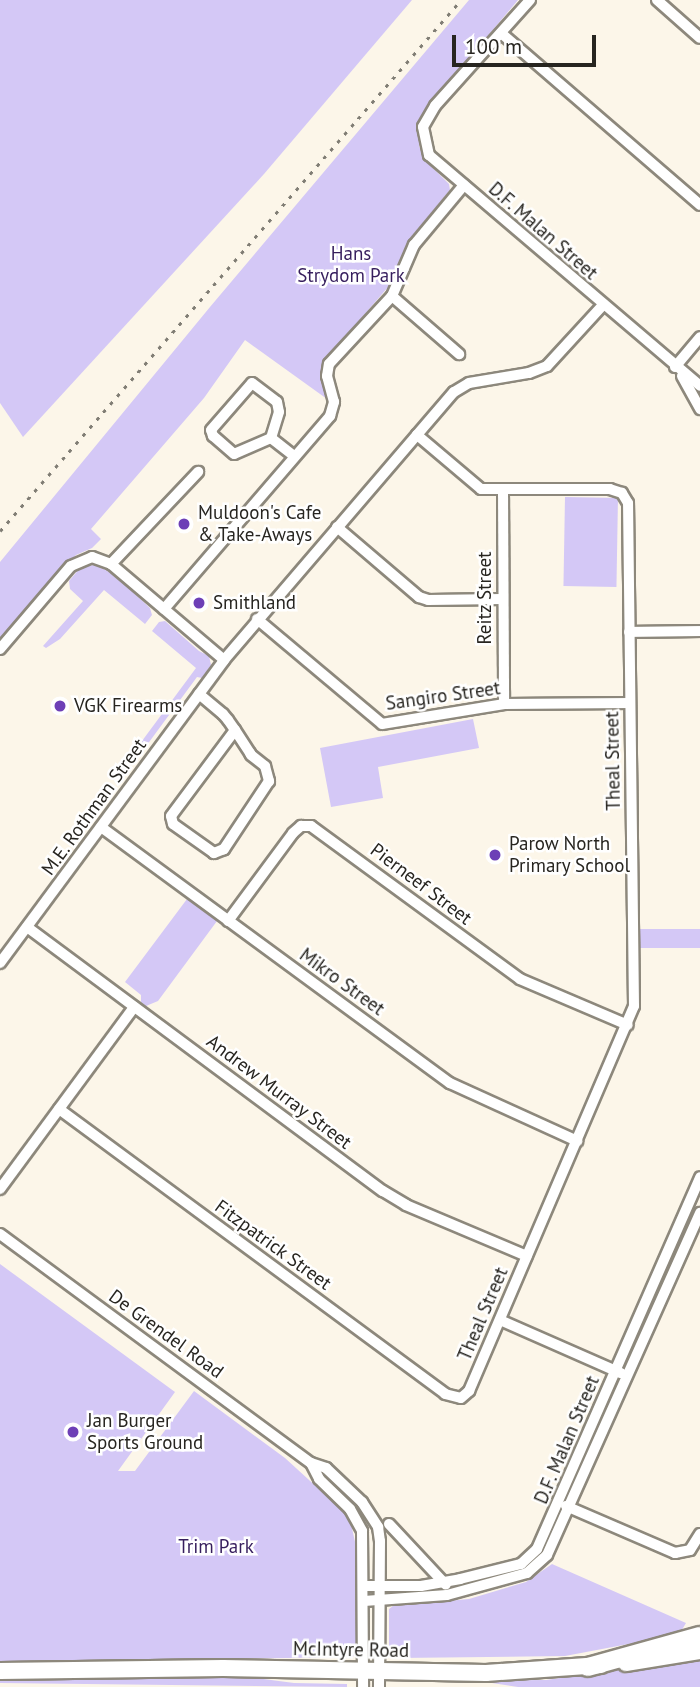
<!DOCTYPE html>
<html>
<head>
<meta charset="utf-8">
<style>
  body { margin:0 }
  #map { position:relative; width:700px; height:1687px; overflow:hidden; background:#fcf6e9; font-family:"PT Sans",sans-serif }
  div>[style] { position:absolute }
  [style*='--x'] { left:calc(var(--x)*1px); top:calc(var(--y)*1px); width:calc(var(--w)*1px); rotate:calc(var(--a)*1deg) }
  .green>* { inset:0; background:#d4c8f6; transform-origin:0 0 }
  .roads { filter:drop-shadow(2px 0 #8d887c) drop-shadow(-2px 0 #8d887c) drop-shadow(0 2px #8d887c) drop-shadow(0 -2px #8d887c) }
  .minor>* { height:10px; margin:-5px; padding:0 5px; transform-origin:5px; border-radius:5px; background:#fff }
  .primary>* { height:16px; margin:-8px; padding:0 8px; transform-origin:8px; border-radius:8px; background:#fff }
  .motorway>* { height:18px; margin:-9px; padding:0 9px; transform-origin:9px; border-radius:9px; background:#fff }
  .rail>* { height:2.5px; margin-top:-1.25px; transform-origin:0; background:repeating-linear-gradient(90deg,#807d74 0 3.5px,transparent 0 10.5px) }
  .dots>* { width:19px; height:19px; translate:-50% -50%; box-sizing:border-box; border:4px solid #fff; border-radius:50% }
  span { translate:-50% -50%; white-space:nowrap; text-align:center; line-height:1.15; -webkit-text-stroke:5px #fff; paint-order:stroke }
  .street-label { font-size:19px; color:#272520 }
  .park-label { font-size:19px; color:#361e5d }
  .poi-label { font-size:19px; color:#272520 }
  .left { translate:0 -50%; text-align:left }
  .scale { position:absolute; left:452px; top:35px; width:144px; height:32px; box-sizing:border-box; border:4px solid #272520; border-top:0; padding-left:9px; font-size:21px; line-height:24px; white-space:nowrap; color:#272520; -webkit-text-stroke:5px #fff; paint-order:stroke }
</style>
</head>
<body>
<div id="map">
  <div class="green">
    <i style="clip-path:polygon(0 0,412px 0,264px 174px,23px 437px,0 403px)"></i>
    <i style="clip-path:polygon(469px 0,518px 0,422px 114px,419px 145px,423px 158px,449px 184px,450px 190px,413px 235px,389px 286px,327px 358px,321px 375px,327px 399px,245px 340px,204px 398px,91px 529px,101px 539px,92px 548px,76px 555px,0 642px,0 562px,210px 307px)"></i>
    <i style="left:565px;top:497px;width:53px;height:89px;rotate:1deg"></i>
    <i style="clip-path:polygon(97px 564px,119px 579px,150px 608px,152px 615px,145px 624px,104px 590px,60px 639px,46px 648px,43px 646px,83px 601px,70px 589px,69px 581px,80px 568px)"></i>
    <i style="clip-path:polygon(165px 621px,199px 651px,209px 656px,211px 665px,202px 678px,197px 677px,144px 749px,139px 745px,196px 668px,152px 631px,159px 622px)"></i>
    <i style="clip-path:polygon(473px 719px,479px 748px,378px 767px,383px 798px,331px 807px,320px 748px)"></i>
    <i style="clip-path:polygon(187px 899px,217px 921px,158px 1001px,146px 1006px,141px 1002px,141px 995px,125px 982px)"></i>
    <i style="left:700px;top:929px;width:19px;height:60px;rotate:90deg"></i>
    <i style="clip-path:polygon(0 1264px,175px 1392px,118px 1471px,135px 1471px,194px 1391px,285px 1458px,344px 1512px,351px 1524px,358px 1555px,357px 1649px,353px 1657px,0 1662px)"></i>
    <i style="clip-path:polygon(552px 1564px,686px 1623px,680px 1633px,671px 1636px,565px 1656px,398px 1658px,389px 1653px,389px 1609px,393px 1606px,469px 1599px,526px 1582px)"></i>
    <i style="clip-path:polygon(700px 1658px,700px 1687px,518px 1687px,492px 1683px,393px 1681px,546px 1680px)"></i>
    <i style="clip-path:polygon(0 1677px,249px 1677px,294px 1683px,347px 1684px,347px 1687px,0 1683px)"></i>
  </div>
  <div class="roads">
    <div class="minor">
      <i style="--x:530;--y:0;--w:142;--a:131.9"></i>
      <i style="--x:435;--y:106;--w:24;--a:120"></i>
      <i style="--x:423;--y:127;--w:29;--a:78"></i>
      <i style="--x:429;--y:155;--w:356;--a:40.4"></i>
      <i style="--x:657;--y:0;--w:57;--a:41.5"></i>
      <i style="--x:501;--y:33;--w:263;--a:40.8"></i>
      <i style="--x:392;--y:296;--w:89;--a:40.9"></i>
      <i style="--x:675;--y:367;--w:39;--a:-50"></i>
      <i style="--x:682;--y:376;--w:38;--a:61"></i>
      <i style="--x:252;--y:383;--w:31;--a:37"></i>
      <i style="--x:277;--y:402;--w:10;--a:79"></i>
      <i style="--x:279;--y:412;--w:27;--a:107"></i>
      <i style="--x:271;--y:438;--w:40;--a:156.6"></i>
      <i style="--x:234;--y:454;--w:28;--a:-139"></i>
      <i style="--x:213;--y:436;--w:6;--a:-108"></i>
      <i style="--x:211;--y:430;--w:62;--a:-48.9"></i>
      <i style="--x:271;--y:438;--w:29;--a:38"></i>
      <i style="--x:503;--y:491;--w:213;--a:89.7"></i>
      <i style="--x:337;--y:527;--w:108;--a:40.5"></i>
      <i style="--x:419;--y:597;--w:9;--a:18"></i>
      <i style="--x:428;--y:600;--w:74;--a:-0.8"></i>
      <i style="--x:111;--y:564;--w:127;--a:-46.6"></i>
      <i style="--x:164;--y:609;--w:255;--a:-49.3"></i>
      <i style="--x:330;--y:416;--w:15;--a:-74"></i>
      <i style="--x:334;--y:402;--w:27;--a:-105"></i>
      <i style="--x:327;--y:376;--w:12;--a:-81"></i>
      <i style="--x:329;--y:364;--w:93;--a:-47.2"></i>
      <i style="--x:392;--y:296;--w:56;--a:-66.7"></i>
      <i style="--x:414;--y:245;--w:78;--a:-50.2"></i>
      <i style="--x:257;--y:619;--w:163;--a:40"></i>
      <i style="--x:382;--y:724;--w:124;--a:-9.3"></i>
      <i style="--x:504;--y:704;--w:126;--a:-0.5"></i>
      <i style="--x:629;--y:632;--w:71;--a:-0.8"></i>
      <i style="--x:0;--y:649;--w:109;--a:-49.5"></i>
      <i style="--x:71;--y:566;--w:23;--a:-23"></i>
      <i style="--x:92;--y:557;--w:20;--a:20"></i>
      <i style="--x:111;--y:564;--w:148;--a:40.3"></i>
      <i style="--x:199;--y:694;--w:31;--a:40"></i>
      <i style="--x:223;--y:714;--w:8;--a:50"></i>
      <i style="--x:228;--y:720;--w:12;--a:55"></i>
      <i style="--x:235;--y:730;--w:27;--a:57"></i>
      <i style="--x:250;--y:753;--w:2;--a:63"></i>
      <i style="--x:251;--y:755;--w:18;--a:38"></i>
      <i style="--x:265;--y:766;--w:16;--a:75"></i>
      <i style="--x:269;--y:781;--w:82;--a:123.5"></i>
      <i style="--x:224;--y:849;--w:11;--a:158"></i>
      <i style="--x:214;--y:853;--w:50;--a:-144.7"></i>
      <i style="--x:173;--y:824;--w:8;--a:-104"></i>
      <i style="--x:171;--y:816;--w:107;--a:-53.3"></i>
      <i style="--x:101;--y:827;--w:433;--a:36.3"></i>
      <i style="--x:450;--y:1083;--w:140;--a:24.5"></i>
      <i style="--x:228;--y:921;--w:109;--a:-53.5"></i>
      <i style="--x:293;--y:833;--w:11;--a:-41"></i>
      <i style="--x:301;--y:826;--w:10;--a:0"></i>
      <i style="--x:311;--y:826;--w:259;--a:36.2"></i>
      <i style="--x:520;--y:979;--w:117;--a:23.1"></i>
      <i style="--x:27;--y:927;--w:443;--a:36.6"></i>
      <i style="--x:383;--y:1191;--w:27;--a:31"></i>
      <i style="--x:406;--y:1205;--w:131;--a:22.9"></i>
      <i style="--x:0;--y:963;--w:377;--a:-53.5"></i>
      <i style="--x:224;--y:660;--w:353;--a:-49.4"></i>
      <i style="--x:454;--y:392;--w:17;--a:-31"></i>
      <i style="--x:469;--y:383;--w:61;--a:-9.5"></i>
      <i style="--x:529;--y:373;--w:19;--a:-21"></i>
      <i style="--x:547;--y:366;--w:81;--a:-47.5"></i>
      <i style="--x:59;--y:1109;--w:480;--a:36.4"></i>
      <i style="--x:445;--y:1394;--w:16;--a:14"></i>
      <i style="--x:461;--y:1398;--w:11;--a:-41"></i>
      <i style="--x:469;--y:1391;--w:419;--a:-66.8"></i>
      <i style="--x:634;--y:1006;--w:503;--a:-90.68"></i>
      <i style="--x:628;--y:503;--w:12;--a:-121"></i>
      <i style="--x:622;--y:493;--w:13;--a:-162"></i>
      <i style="--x:610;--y:489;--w:129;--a:180"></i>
      <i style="--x:481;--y:489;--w:84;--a:-139.8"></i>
      <i style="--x:0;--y:1189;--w:226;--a:-53.6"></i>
      <i style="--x:0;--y:1234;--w:386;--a:36.4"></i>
      <i style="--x:311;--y:1463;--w:16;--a:18"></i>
      <i style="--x:326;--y:1468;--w:50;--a:43.4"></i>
      <i style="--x:362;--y:1502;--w:30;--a:57"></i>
      <i style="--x:378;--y:1527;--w:14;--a:82"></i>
      <i style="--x:380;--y:1541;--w:146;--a:90.4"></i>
      <i style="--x:500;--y:1320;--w:132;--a:23.7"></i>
      <i style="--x:311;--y:1463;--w:18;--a:63"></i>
      <i style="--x:319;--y:1479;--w:43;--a:44.1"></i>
      <i style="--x:350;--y:1509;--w:25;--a:61"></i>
      <i style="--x:362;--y:1531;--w:156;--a:89.6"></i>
      <i style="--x:566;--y:1506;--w:119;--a:23.3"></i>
      <i style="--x:675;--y:1553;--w:15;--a:-11"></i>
      <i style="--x:690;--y:1550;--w:19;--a:-58"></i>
      <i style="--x:389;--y:1524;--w:83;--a:46.9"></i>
      <i style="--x:364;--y:1586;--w:57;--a:0"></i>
      <i style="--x:421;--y:1586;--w:40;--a:-10"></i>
      <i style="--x:460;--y:1579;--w:63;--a:-13.8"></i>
      <i style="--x:521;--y:1564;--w:22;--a:-43"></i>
      <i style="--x:537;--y:1549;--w:406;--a:-66.3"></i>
      <i style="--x:364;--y:1601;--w:83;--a:-4.1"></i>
      <i style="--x:447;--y:1595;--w:83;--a:-15.4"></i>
      <i style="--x:527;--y:1573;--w:27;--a:-42"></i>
      <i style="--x:547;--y:1555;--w:375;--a:-65.9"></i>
    </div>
    <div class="primary">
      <i style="--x:626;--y:1663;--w:75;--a:-9.2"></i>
      <i style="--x:0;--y:1671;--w:223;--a:-0.8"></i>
      <i style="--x:223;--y:1668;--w:263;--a:1.1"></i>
      <i style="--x:486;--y:1673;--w:115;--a:-4"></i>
    </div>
    <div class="motorway">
      <i style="--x:588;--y:1667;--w:116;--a:-15.5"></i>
    </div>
  </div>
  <div class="rail">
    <i style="--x:0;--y:531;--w:703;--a:-49.04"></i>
  </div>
  <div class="dots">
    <i style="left:184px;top:524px;background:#6d3fb6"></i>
    <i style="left:199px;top:603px;background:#6d3fb6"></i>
    <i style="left:60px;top:706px;background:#6d3fb6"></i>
    <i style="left:495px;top:855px;background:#6d3fb6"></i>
    <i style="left:73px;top:1432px;background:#6d3fb6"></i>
  </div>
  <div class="street-label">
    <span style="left:543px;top:231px;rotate:41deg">D.F. Malan Street</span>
    <span style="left:485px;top:598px;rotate:-90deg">Reitz Street</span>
    <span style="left:443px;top:696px;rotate:-8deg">Sangiro Street</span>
    <span style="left:613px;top:761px;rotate:-91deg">Theal Street</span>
    <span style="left:94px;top:807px;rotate:-54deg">M.E. Rothman Street</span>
    <span style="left:421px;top:884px;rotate:37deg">Pierneef Street</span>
    <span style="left:342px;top:982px;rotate:36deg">Mikro Street</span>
    <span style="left:279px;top:1092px;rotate:37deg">Andrew Murray Street</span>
    <span style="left:273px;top:1245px;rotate:36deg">Fitzpatrick Street</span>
    <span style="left:483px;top:1314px;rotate:-67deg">Theal Street</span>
    <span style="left:166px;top:1334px;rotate:36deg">De Grendel Road</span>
    <span style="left:567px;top:1440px;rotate:-67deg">D.F. Malan Street</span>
    <span style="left:351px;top:1650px;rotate:1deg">McIntyre Road</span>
  </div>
  <div class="park-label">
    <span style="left:351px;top:265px">Hans<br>Strydom Park</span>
    <span style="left:216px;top:1547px">Trim Park</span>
  </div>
  <div class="poi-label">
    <span class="left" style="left:198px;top:524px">Muldoon's Cafe<br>&amp; Take-Aways</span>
    <span class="left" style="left:213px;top:603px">Smithland</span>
    <span class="left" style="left:74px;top:706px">VGK Firearms</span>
    <span class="left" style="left:509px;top:855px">Parow North<br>Primary School</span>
    <span class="left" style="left:87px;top:1432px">Jan Burger<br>Sports Ground</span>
  </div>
  <div class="scale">100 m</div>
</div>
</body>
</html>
